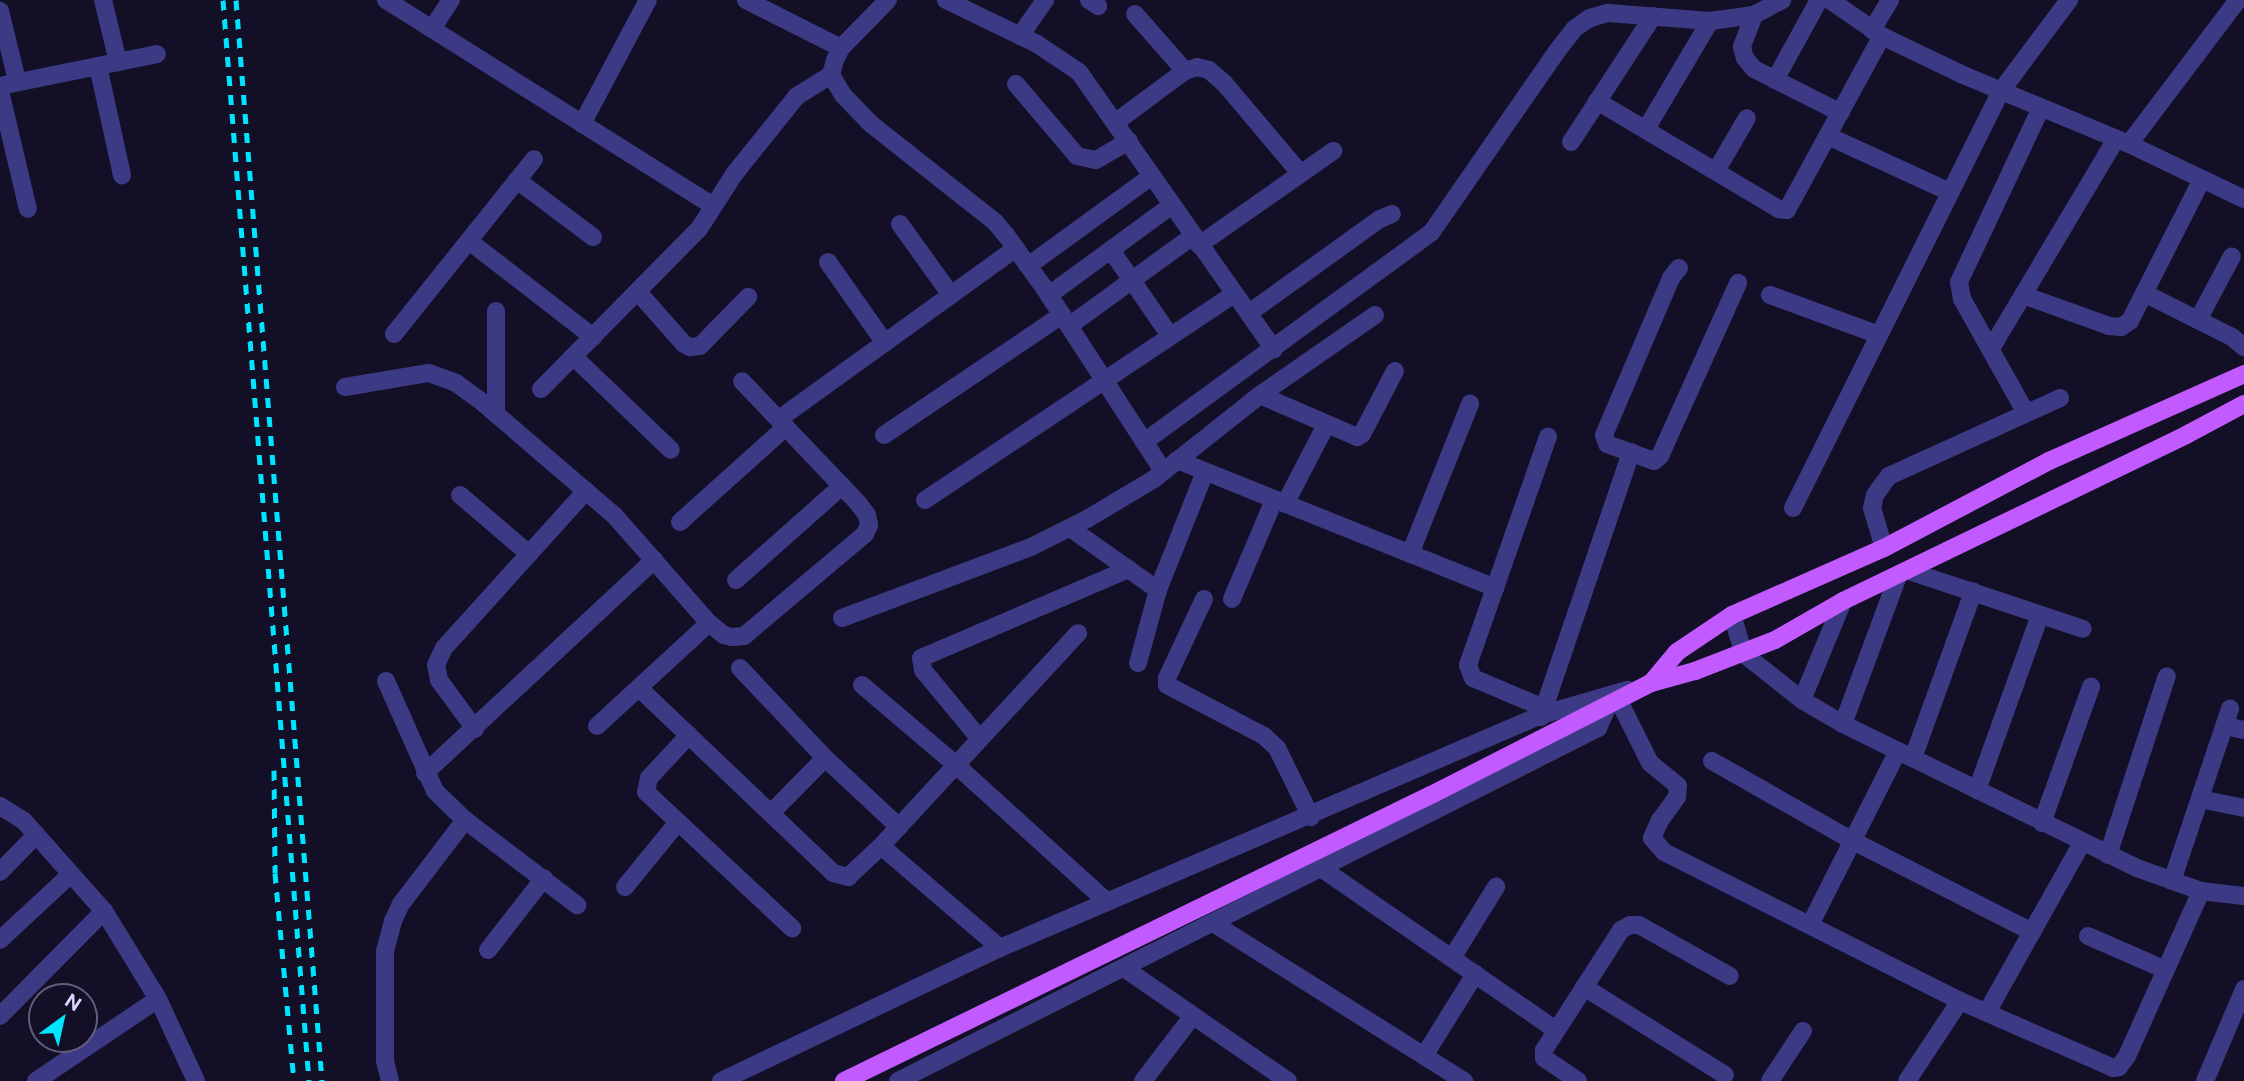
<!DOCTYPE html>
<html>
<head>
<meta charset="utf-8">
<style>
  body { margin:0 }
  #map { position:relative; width:2244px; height:1081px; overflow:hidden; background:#130f26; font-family:"Public Sans",sans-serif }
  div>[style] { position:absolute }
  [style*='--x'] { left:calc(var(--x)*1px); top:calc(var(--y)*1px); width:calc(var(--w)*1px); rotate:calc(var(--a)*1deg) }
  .minor>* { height:18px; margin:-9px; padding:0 9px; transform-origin:9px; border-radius:9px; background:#3d3a85 }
  .tertiary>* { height:18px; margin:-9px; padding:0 9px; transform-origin:9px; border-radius:9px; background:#3d3a85 }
  .primary>* { height:18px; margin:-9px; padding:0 9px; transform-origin:9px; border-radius:9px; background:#c25bff }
  .rail>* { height:5px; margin-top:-2.5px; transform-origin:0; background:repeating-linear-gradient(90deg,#00e5ff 0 10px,transparent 0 19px) }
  span { translate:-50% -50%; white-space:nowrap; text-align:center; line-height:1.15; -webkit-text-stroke:5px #130f26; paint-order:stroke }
  .north { position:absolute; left:28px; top:983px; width:70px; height:70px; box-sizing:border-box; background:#130f26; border:2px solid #625e7d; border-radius:50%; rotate:33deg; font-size:19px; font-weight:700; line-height:28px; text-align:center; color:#d9d4ff }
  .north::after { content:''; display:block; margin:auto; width:24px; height:32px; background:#00e5ff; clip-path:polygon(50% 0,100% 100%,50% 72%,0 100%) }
</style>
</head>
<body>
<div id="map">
  <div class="minor">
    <i style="--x:103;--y:0;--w:64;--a:76.4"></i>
    <i style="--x:386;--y:0;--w:386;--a:32.2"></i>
    <i style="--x:746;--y:0;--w:106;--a:26.8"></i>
    <i style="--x:888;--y:0;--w:67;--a:134.4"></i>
    <i style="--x:841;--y:48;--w:13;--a:117"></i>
    <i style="--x:835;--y:60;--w:16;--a:105"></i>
    <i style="--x:831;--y:75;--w:23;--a:59"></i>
    <i style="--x:843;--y:95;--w:40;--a:46"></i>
    <i style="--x:871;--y:124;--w:158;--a:38.3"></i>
    <i style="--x:995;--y:222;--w:17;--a:50"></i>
    <i style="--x:1006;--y:235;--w:67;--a:54.2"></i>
    <i style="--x:1045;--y:289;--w:217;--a:57"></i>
    <i style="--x:946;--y:0;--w:101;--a:25.8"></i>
    <i style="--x:1037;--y:44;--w:50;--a:33.7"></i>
    <i style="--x:1079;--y:72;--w:339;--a:54.9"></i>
    <i style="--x:1089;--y:0;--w:11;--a:34"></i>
    <i style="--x:0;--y:11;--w:72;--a:76.3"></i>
    <i style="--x:1135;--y:14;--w:76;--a:48.7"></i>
    <i style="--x:1754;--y:15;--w:34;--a:111"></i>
    <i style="--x:1742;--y:47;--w:11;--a:75"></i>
    <i style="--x:1745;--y:58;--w:14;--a:51"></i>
    <i style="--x:1754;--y:69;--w:97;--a:26.8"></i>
    <i style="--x:432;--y:29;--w:35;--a:-57"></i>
    <i style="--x:1872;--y:30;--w:35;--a:-59"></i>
    <i style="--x:1020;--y:36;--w:44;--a:-55.2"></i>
    <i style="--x:98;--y:66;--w:112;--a:77.6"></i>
    <i style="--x:1775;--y:80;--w:91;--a:-61.2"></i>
    <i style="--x:1016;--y:84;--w:94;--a:49.7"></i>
    <i style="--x:1077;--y:156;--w:19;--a:12"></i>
    <i style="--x:1096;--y:160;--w:38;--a:-30"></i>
    <i style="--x:0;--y:86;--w:160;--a:-11.5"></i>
    <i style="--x:0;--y:91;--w:121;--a:76.7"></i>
    <i style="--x:1597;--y:101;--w:212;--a:30.7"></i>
    <i style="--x:1779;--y:209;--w:8;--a:7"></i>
    <i style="--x:1787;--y:210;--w:198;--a:-61.4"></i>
    <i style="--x:1116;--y:122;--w:86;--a:-36.5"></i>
    <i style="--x:1185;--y:71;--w:13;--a:-18"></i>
    <i style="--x:1197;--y:67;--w:12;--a:14"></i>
    <i style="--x:1209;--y:70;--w:20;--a:41"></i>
    <i style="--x:1224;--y:83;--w:119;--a:49.8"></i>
    <i style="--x:582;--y:124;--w:140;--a:-62"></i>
    <i style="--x:1646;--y:129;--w:126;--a:-59.3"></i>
    <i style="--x:1828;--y:136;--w:134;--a:24.7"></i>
    <i style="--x:1571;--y:142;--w:150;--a:-56.9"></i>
    <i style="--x:2129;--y:144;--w:181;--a:-52.9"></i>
    <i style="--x:1716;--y:171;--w:61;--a:-59.7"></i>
    <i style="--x:517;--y:180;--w:95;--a:36.9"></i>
    <i style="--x:900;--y:224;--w:87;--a:54.3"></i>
    <i style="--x:469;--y:241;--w:157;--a:37.7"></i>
    <i style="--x:1199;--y:245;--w:164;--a:-35"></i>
    <i style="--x:1111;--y:250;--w:104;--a:55.5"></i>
    <i style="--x:828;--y:262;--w:99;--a:54.9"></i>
    <i style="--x:1028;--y:266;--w:153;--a:-36"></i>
    <i style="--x:1679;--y:268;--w:13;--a:129"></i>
    <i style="--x:1671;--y:278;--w:171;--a:113.1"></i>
    <i style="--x:1604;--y:435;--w:9;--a:72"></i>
    <i style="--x:1607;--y:444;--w:50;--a:19.9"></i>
    <i style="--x:1654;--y:461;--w:8;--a:-40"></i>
    <i style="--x:1660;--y:456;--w:190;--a:-65.7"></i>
    <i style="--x:638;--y:292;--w:69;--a:48.5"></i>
    <i style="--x:684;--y:344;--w:7;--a:27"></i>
    <i style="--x:690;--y:347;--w:10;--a:-6"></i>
    <i style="--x:700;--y:346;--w:69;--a:-45.6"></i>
    <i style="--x:2144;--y:293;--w:98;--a:26.6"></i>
    <i style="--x:2232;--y:337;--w:16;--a:40"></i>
    <i style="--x:1049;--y:295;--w:152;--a:-36.2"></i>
    <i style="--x:1770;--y:295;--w:116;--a:20.2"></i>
    <i style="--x:2023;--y:295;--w:91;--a:19.8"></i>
    <i style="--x:2109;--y:326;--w:12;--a:5"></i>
    <i style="--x:2121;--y:327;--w:11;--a:-34"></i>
    <i style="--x:2130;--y:321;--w:159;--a:-63.1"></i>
    <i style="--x:1249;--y:313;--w:161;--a:-35.7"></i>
    <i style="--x:1380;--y:219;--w:13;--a:-23"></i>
    <i style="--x:2198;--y:320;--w:72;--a:-62"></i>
    <i style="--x:1069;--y:326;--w:153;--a:-36"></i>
    <i style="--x:394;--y:334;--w:224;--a:-51.3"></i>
    <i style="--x:1992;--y:347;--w:242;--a:-59.2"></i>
    <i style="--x:574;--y:357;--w:134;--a:43.8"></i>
    <i style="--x:345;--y:387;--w:85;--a:-9.5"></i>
    <i style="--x:429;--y:373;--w:29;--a:20"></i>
    <i style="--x:456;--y:383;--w:32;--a:36"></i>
    <i style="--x:482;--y:402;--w:174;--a:40.6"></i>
    <i style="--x:614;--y:515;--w:144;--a:48.7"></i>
    <i style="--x:709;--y:623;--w:19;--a:39"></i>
    <i style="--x:724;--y:635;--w:8;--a:14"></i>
    <i style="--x:732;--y:637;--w:12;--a:-5"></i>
    <i style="--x:744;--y:636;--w:158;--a:-40.1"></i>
    <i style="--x:865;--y:534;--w:10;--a:-66"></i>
    <i style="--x:869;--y:525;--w:10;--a:-101"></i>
    <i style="--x:867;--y:515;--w:15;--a:-127"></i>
    <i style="--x:858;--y:503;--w:168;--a:-133.6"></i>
    <i style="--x:541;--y:389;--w:225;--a:-45.4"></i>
    <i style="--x:699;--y:229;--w:67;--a:-57.3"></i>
    <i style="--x:735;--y:173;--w:99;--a:-51.2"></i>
    <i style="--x:797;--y:96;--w:40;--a:-32"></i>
    <i style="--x:1260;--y:395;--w:106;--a:23.4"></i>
    <i style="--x:1357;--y:437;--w:6;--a:-31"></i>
    <i style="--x:1362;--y:434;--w:71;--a:-62.4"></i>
    <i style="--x:2026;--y:413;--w:131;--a:-119.3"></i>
    <i style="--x:1962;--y:299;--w:17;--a:-100"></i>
    <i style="--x:1959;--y:282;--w:192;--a:-64.8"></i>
    <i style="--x:496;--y:414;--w:103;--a:-90"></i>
    <i style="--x:779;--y:419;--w:292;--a:-35.8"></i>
    <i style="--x:884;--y:435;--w:215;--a:-34"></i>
    <i style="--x:1144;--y:442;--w:355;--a:-36.1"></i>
    <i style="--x:1431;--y:233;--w:221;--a:-55.3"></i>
    <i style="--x:1557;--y:51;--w:28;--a:-52"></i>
    <i style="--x:1574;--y:29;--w:19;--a:-35"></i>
    <i style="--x:1590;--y:18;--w:19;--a:-16"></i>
    <i style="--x:1608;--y:13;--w:102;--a:4.5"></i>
    <i style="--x:1710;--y:21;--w:44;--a:-7.8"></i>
    <i style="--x:1754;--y:15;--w:32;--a:-28"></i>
    <i style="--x:1177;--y:460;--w:343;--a:21.9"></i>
    <i style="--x:460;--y:495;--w:91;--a:40.5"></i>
    <i style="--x:925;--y:500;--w:371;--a:-33.7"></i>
    <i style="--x:1285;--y:504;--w:89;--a:-62.6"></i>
    <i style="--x:1793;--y:508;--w:466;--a:-63.5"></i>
    <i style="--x:2001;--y:91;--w:114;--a:-53.2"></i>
    <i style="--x:680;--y:522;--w:142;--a:-41.9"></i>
    <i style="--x:1070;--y:528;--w:108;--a:35.2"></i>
    <i style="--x:1884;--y:548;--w:42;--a:-106.7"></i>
    <i style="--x:1872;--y:508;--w:13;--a:-77"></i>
    <i style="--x:1875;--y:495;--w:24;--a:-54"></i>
    <i style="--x:1889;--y:476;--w:188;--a:-24.5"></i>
    <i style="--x:1410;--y:554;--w:162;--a:-68.2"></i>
    <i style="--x:1909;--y:571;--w:183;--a:18.4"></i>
    <i style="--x:736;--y:580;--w:142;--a:-41.6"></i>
    <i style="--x:1204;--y:599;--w:87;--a:115.1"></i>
    <i style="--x:1167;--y:678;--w:7;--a:90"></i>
    <i style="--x:1167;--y:685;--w:110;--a:27.7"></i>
    <i style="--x:1264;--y:736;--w:18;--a:43"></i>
    <i style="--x:1277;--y:748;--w:77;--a:63.8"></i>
    <i style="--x:1232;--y:599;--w:108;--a:-67"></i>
    <i style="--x:1732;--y:615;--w:41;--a:72.9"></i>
    <i style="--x:1744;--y:654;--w:74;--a:38.4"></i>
    <i style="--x:1802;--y:700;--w:48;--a:30.3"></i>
    <i style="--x:1843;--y:724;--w:327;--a:26.1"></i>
    <i style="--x:2137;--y:868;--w:68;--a:19.8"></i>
    <i style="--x:2201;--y:891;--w:43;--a:6.6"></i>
    <i style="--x:842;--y:618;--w:202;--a:-20.6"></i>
    <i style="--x:1031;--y:547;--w:63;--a:-26.6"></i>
    <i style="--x:1087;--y:519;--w:78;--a:-30.8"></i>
    <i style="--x:1154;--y:479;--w:135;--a:-38.4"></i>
    <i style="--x:1260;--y:395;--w:140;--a:-34.8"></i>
    <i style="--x:1138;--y:663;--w:76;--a:-74.7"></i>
    <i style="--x:1158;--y:590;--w:127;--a:-68.3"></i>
    <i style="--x:740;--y:668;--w:124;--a:46.6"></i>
    <i style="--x:825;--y:758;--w:101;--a:43"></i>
    <i style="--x:386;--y:681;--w:120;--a:66"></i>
    <i style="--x:435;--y:791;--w:42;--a:44"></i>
    <i style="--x:465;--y:820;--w:141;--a:37.2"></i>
    <i style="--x:862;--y:685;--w:123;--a:40.4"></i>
    <i style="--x:956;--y:765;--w:204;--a:42.2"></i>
    <i style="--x:639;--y:688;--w:268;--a:43.6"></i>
    <i style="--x:833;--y:873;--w:16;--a:15"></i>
    <i style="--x:848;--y:877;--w:45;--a:-43.2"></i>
    <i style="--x:881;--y:846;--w:290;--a:-47.2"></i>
    <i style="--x:1802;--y:700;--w:107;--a:-67.5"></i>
    <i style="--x:1619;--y:701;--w:69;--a:63.4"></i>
    <i style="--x:1650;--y:763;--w:36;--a:39"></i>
    <i style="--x:1678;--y:786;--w:11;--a:95"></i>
    <i style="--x:1677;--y:797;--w:29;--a:126"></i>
    <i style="--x:1660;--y:820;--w:20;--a:114"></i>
    <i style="--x:1652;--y:838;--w:18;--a:49"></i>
    <i style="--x:1664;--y:852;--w:331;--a:26.7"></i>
    <i style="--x:1960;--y:1001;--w:167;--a:23.6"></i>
    <i style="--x:2113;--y:1068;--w:6;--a:-9"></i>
    <i style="--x:2119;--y:1067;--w:14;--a:-54"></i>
    <i style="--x:2127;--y:1056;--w:181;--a:-65.8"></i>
    <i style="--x:1544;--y:708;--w:77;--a:-157.1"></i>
    <i style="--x:1473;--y:678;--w:14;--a:-111"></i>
    <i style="--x:1468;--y:665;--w:242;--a:-70.7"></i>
    <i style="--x:1541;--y:717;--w:280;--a:-71.2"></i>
    <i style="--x:1843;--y:724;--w:158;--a:-69.6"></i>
    <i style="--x:597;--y:726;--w:152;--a:-42.6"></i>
    <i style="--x:2225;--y:726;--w:19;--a:12"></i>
    <i style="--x:475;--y:729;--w:61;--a:-126.3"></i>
    <i style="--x:439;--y:680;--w:15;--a:-101"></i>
    <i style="--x:436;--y:665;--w:19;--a:-65"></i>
    <i style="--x:444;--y:648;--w:212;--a:-47.9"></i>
    <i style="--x:689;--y:735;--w:59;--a:132.9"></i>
    <i style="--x:649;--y:778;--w:14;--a:102"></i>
    <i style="--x:646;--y:792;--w:200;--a:43"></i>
    <i style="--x:980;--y:739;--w:89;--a:-129.6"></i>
    <i style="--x:923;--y:670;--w:12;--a:-99"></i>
    <i style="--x:921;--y:658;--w:226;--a:-23.2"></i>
    <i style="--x:1913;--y:758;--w:177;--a:-70.1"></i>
    <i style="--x:1712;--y:761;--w:162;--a:29.6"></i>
    <i style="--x:1853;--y:841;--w:201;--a:26.9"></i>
    <i style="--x:425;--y:773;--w:313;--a:-42.9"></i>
    <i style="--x:1977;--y:790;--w:186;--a:-70.2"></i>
    <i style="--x:2200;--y:799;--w:45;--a:11.6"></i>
    <i style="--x:771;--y:813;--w:77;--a:-45.5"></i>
    <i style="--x:2042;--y:823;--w:145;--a:-70.2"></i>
    <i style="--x:881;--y:846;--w:157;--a:40.6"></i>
    <i style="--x:2108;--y:855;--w:188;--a:-71.8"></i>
    <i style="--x:1321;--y:868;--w:285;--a:34.6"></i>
    <i style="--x:0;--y:872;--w:52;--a:-45.8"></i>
    <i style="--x:2172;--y:881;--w:182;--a:-71.4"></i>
    <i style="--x:625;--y:887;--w:84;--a:-50.8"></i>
    <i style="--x:1213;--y:923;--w:297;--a:32.2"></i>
    <i style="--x:1810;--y:925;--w:195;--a:-63.2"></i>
    <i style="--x:2088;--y:936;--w:85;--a:23.6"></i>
    <i style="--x:0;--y:940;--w:97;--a:-42.9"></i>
    <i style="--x:488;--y:950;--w:91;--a:-52.1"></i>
    <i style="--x:1452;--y:958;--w:84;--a:-58.2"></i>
    <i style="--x:1124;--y:968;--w:199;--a:34.6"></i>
    <i style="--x:1584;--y:987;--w:166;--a:32"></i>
    <i style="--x:1987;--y:1012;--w:194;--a:-60.7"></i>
    <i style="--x:0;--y:1016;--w:148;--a:-45.3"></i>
    <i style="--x:1424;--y:1056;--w:97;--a:-58.1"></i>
    <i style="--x:36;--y:1081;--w:147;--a:-33.9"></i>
    <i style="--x:390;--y:1081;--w:21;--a:-104"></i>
    <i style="--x:385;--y:1061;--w:110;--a:-90"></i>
    <i style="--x:385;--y:951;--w:31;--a:-75"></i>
    <i style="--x:393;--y:921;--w:19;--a:-65"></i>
    <i style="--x:401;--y:904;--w:106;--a:-52.7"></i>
    <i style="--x:721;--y:1081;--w:309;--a:-25.5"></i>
    <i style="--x:1000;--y:948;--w:589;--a:-23.3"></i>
    <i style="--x:1541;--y:715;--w:90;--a:-16.2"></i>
    <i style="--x:1143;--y:1081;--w:81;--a:-52.6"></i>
    <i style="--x:1578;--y:1081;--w:41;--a:-145.9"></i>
    <i style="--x:1544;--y:1058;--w:8;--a:-90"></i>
    <i style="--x:1544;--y:1050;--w:143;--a:-57.3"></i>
    <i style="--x:1621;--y:930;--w:10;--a:-29"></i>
    <i style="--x:1630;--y:925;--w:9;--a:0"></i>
    <i style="--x:1639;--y:925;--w:104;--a:29.3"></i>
    <i style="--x:1770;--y:1081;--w:60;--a:-56.6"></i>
    <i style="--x:1907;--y:1081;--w:96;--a:-56.5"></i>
    <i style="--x:2205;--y:1081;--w:100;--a:-67"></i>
  </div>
  <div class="tertiary">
    <i style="--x:1830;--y:0;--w:63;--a:34.7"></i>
    <i style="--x:1882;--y:36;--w:88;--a:25.7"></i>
    <i style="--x:1961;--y:74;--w:182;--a:22.6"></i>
    <i style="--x:2129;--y:144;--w:127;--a:25.6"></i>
    <i style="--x:0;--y:806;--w:28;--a:32"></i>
    <i style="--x:24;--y:821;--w:120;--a:48.4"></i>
    <i style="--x:104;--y:911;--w:103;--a:58.5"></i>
    <i style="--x:158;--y:999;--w:90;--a:65.1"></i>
    <i style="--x:898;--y:1081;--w:784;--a:-26.76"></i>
    <i style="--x:1598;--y:728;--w:24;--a:-66"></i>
  </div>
  <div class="primary">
    <i style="--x:1651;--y:683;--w:40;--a:-50"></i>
    <i style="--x:1677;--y:652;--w:66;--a:-33.9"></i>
    <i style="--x:1732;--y:615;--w:166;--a:-23.8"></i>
    <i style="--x:1884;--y:548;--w:187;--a:-27.8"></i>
    <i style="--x:2049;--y:461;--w:214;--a:-24"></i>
    <i style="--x:844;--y:1081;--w:653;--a:-25.98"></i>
    <i style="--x:1431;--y:795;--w:247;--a:-27"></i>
    <i style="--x:1651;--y:683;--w:46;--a:-15.3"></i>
    <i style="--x:1695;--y:671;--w:86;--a:-21.2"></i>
    <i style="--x:1775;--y:640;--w:78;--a:-29.8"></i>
    <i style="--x:1843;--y:601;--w:381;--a:-25.8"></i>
    <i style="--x:2186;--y:435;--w:66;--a:-28.1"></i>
  </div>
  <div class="rail">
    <i style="--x:223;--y:0;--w:1084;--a:85.45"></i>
    <i style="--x:236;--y:0;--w:1084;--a:85.45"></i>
    <i style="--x:274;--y:770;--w:103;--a:89.4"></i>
    <i style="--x:275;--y:873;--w:209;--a:84.8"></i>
  </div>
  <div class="north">N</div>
</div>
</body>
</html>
